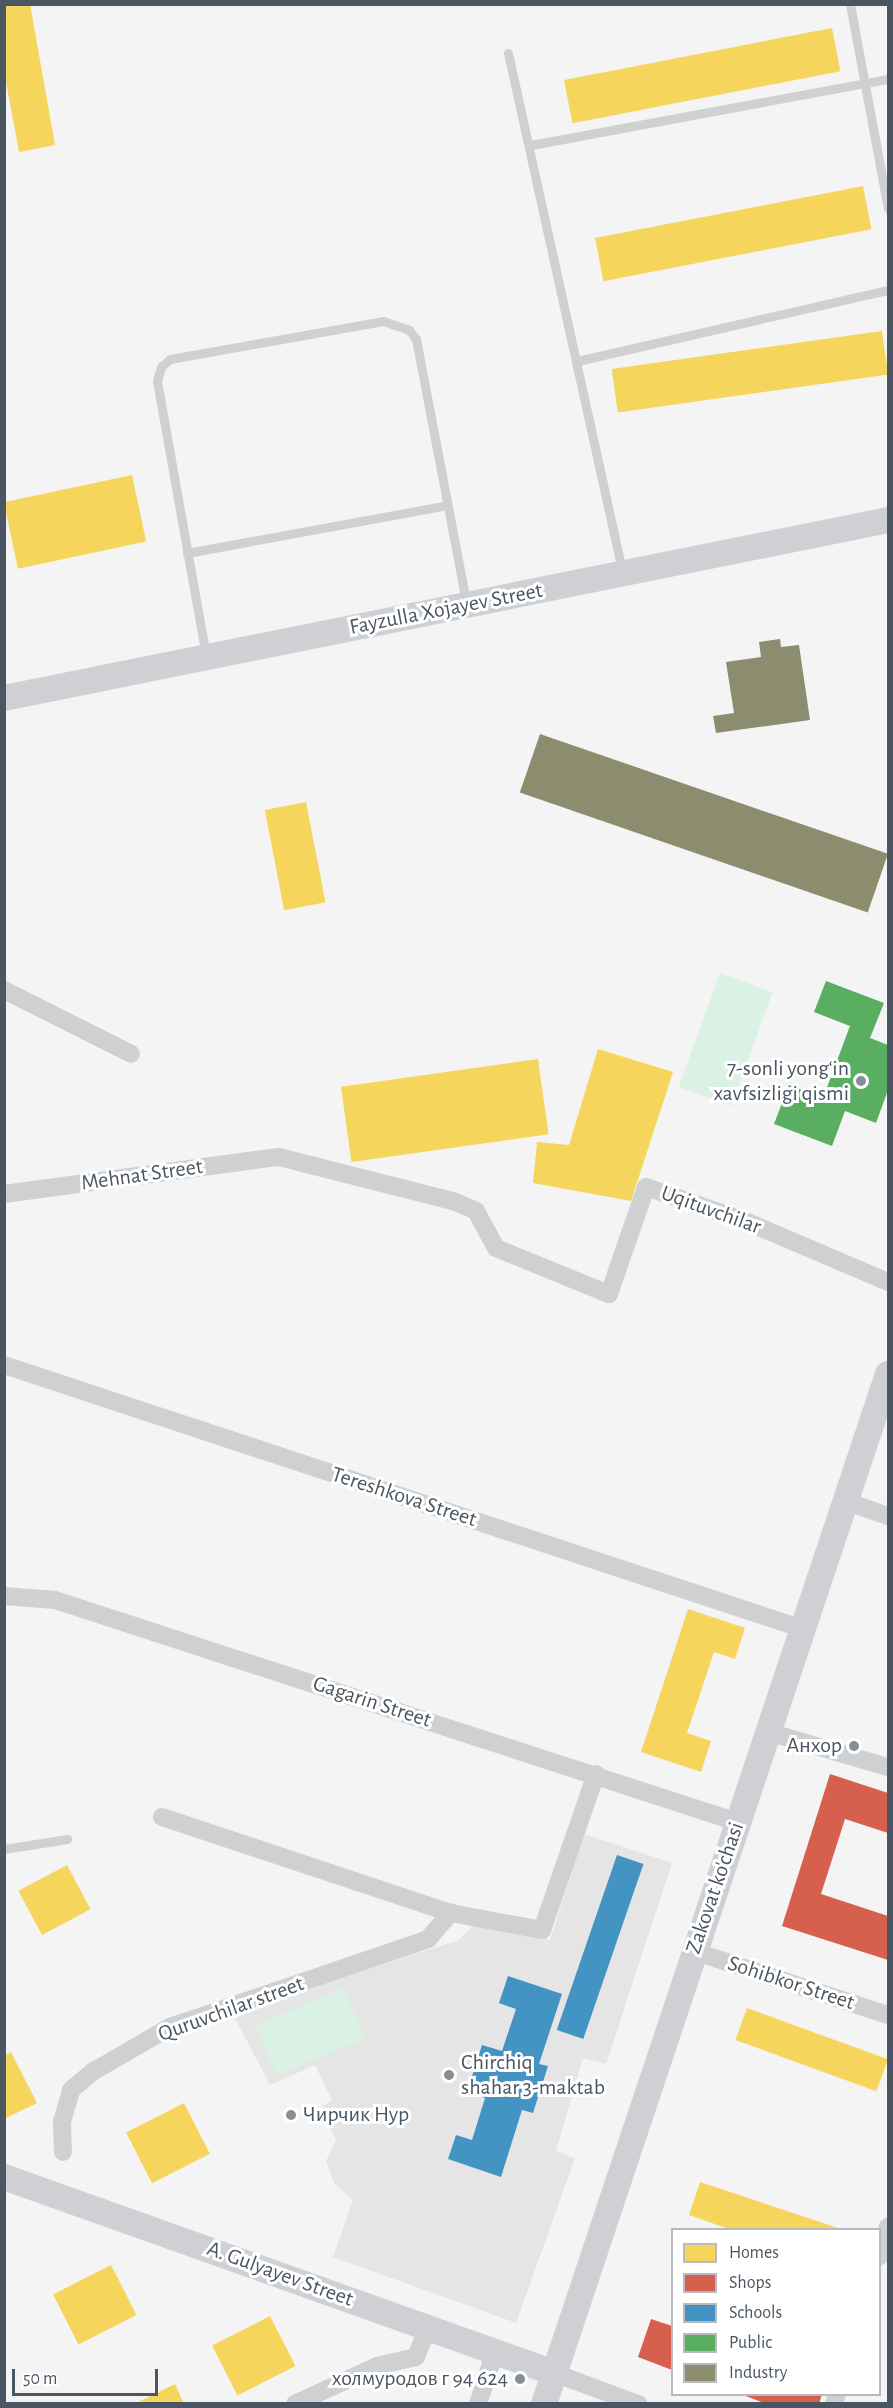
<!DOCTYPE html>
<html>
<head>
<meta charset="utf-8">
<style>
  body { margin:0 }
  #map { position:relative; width:893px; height:2408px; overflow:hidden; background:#f4f4f4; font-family:"Alegreya Sans",sans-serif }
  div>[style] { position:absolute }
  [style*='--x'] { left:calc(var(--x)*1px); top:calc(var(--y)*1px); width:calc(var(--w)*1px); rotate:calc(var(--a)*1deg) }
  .education>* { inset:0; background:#e6e5e6 }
  .green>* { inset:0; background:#d9f2e3; transform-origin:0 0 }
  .homes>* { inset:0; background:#f6d55c; transform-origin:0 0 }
  .shops>* { inset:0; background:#d6604d }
  .schools>* { inset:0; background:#4393c3; transform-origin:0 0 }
  .public>* { inset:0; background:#5aae61 }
  .industry>* { inset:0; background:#8c8c6e; transform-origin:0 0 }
  .lane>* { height:9px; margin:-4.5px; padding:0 4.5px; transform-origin:4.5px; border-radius:4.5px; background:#ced0d2 }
  .street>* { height:18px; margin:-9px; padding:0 9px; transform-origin:9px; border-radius:9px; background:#ced0d2 }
  .secondary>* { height:26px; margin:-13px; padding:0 13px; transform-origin:13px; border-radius:13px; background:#ced0d4 }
  .dots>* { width:16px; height:16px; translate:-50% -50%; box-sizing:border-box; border:3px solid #fff; border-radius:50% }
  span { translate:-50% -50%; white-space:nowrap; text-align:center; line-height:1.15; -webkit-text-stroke:6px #fff; paint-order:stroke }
  .street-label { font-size:22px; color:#4a5661 }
  .poi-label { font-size:22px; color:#4a5661 }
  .right { translate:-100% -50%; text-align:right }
  .left { translate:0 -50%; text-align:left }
  .frame { position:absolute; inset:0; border:6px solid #4a5661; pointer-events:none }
  .legend { position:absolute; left:671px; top:2228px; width:210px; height:168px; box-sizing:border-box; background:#fff; border:2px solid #b7bbc0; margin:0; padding:8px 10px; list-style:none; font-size:18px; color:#4a5661 }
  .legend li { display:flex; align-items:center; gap:12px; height:30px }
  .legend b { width:30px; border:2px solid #b7bbc0 }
  .scale { position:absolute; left:12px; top:2369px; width:146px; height:27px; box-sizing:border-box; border:3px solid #4a5661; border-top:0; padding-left:8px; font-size:18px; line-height:21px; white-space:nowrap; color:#4a5661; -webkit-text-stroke:4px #fff; paint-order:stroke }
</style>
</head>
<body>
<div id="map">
  <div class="education">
    <i style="clip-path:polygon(584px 1834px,672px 1863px,606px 2064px,583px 2058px,556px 2151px,575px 2158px,516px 2323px,333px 2257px,353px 2200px,334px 2183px,326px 2161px,336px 2140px,321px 2107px,332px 2100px,315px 2065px,270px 2085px,235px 2018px,331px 1981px,459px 1940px,472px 1926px,550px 1940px)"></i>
  </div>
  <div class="green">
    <i style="left:720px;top:973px;width:56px;height:121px;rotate:20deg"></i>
    <i style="left:344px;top:1988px;width:54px;height:96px;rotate:67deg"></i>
  </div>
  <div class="homes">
    <i style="clip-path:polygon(4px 4px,30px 4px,55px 145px,19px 152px,4px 71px)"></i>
    <i style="left:832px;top:28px;width:44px;height:273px;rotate:79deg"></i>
    <i style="left:863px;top:186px;width:44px;height:273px;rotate:79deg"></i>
    <i style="left:882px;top:331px;width:44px;height:273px;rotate:82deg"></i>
    <i style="left:132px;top:475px;width:68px;height:131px;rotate:78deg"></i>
    <i style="left:306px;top:802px;width:102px;height:42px;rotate:79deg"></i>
    <i style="clip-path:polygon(598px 1049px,673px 1072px,631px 1201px,533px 1183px,537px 1142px,569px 1145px)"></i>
    <i style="left:538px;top:1059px;width:76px;height:199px;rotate:82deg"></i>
    <i style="clip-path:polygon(688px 1609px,745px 1628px,735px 1659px,714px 1652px,687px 1733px,711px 1741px,701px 1772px,641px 1752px)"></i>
    <i style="left:67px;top:1865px;width:50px;height:55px;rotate:62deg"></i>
    <i style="left:747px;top:2008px;width:150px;height:34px;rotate:20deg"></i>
    <i style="clip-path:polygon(11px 2052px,37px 2103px,4px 2119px,4px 2056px)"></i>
    <i style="left:184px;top:2103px;width:57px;height:65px;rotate:63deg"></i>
    <i style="clip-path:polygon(700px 2182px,841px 2229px,841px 2230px,732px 2230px,689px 2215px)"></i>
    <i style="left:111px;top:2265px;width:56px;height:65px;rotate:63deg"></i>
    <i style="left:270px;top:2316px;width:56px;height:65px;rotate:63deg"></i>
    <i style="clip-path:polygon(175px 2384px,184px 2404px,134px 2404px)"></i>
  </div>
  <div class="shops">
    <i style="clip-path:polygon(830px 1774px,888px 1793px,888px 1833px,845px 1819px,821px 1894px,888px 1916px,888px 1960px,782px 1926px)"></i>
    <i style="clip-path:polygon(651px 2319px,672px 2326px,672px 2370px,638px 2357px)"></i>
    <i style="clip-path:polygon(822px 2394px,819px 2404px,767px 2404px,743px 2395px)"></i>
  </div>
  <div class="schools">
    <i style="left:617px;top:1855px;width:28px;height:185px;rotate:19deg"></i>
    <i style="clip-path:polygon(508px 1976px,562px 1994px,539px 2064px,548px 2066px,533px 2113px,522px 2110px,501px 2177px,448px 2159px,456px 2135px,472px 2140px,485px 2098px,467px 2092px,482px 2045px,502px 2051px,516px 2009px,499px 2003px)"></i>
  </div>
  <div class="public">
    <i style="clip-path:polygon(826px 981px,884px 1003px,870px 1038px,888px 1045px,888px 1090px,876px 1123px,845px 1111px,832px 1146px,774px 1124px,789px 1085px,823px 1098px,850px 1026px,814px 1012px)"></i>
  </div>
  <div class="industry">
    <i style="clip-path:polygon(780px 639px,781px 647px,799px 645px,810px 720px,716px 733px,713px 716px,734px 713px,726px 662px,761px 657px,759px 642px)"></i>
    <i style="left:540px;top:734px;width:368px;height:62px;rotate:19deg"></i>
  </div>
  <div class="lane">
    <i style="--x:850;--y:4;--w:208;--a:79.5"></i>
    <i style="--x:508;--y:53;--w:529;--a:77.57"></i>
    <i style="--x:531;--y:145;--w:363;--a:-10.5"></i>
    <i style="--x:577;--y:361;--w:319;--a:-12.9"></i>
    <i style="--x:187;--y:553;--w:265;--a:-10.4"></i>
    <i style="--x:206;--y:656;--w:279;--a:-100.1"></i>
    <i style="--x:157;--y:381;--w:15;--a:-74"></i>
    <i style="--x:161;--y:367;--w:12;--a:-42"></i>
    <i style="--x:170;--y:359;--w:216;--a:-10.1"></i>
    <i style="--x:383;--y:321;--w:28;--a:19"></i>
    <i style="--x:409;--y:330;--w:11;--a:52"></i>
    <i style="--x:416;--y:339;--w:268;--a:79.2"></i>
    <i style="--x:4;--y:1849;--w:64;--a:-9"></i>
  </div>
  <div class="street">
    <i style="--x:4;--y:990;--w:142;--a:26.7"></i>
    <i style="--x:4;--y:1194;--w:277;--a:-7.7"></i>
    <i style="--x:279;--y:1157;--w:179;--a:14.2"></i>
    <i style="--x:453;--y:1201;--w:25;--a:23"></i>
    <i style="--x:476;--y:1211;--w:42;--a:61.6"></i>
    <i style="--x:496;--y:1248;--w:122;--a:22.2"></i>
    <i style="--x:609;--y:1294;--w:113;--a:-70.9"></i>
    <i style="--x:646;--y:1187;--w:105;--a:19"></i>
    <i style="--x:745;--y:1221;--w:155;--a:23.1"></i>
    <i style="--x:4;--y:1365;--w:841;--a:18.28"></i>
    <i style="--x:848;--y:1502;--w:42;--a:19.3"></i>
    <i style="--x:4;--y:1596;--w:51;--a:4.5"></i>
    <i style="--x:55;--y:1600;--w:717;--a:18.03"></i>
    <i style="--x:768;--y:1732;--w:125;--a:16.3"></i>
    <i style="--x:162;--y:1817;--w:305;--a:18.4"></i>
    <i style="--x:451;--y:1913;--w:93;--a:10.6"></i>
    <i style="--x:542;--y:1930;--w:165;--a:-70.9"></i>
    <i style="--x:693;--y:1951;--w:205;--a:18.2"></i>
    <i style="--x:63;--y:2152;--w:30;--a:-92"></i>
    <i style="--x:62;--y:2122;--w:33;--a:-74"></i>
    <i style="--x:71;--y:2090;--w:30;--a:-40"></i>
    <i style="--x:94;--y:2071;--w:88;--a:-30.1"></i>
    <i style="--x:170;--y:2027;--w:273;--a:-18.8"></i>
    <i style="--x:428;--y:1939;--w:35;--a:-49"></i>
    <i style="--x:880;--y:2256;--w:30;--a:-75"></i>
    <i style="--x:554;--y:2373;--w:90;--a:20.3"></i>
    <i style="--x:295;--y:2404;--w:90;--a:-24.9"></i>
    <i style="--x:377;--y:2366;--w:40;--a:-13"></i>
    <i style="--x:416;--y:2357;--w:32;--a:-68"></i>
    <i style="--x:478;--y:2404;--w:56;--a:-72.2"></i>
    <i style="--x:834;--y:2404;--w:10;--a:-73"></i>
  </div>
  <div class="secondary">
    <i style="--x:4;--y:698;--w:902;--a:-11.38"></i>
    <i style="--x:4;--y:2177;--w:584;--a:19.61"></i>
    <i style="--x:544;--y:2404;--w:1086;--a:-71.53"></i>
  </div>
  <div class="dots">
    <i style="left:861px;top:1081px;background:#868d94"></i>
    <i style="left:854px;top:1746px;background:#868d94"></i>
    <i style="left:449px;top:2075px;background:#868d94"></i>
    <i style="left:291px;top:2115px;background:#868d94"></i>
    <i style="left:520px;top:2379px;background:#868d94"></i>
  </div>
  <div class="street-label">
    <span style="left:446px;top:609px;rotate:-11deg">Fayzulla Xojayev Street</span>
    <span style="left:142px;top:1175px;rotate:-8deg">Mehnat Street</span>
    <span style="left:711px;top:1210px;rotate:20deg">Uqituvchilar</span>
    <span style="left:404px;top:1497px;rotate:18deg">Tereshkova Street</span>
    <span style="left:372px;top:1702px;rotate:18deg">Gagarin Street</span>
    <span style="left:715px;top:1888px;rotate:-71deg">Zakovat ko'chasi</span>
    <span style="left:791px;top:1983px;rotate:18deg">Sohibkor Street</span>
    <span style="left:231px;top:2009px;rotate:-20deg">Quruvchilar street</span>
    <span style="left:280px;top:2274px;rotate:20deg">A. Gulyayev Street</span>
  </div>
  <div class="poi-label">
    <span class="right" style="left:849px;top:1081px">7-sonli yong‘in<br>xavfsizligi qismi</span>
    <span class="right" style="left:842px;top:1746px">Анхор</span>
    <span class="left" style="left:461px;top:2075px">Chirchiq<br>shahar 3-maktab</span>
    <span class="left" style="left:303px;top:2115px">Чирчик Нур</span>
    <span class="right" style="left:508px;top:2379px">холмуродов г 94 624</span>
  </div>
  <div class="frame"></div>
  <ul class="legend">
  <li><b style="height:16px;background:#f6d55c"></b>Homes</li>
  <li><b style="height:16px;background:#d6604d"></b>Shops</li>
  <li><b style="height:16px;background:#4393c3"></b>Schools</li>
  <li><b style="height:16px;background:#5aae61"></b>Public</li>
  <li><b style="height:16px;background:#8c8c6e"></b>Industry</li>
  </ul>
  <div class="scale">50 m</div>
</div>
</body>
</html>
